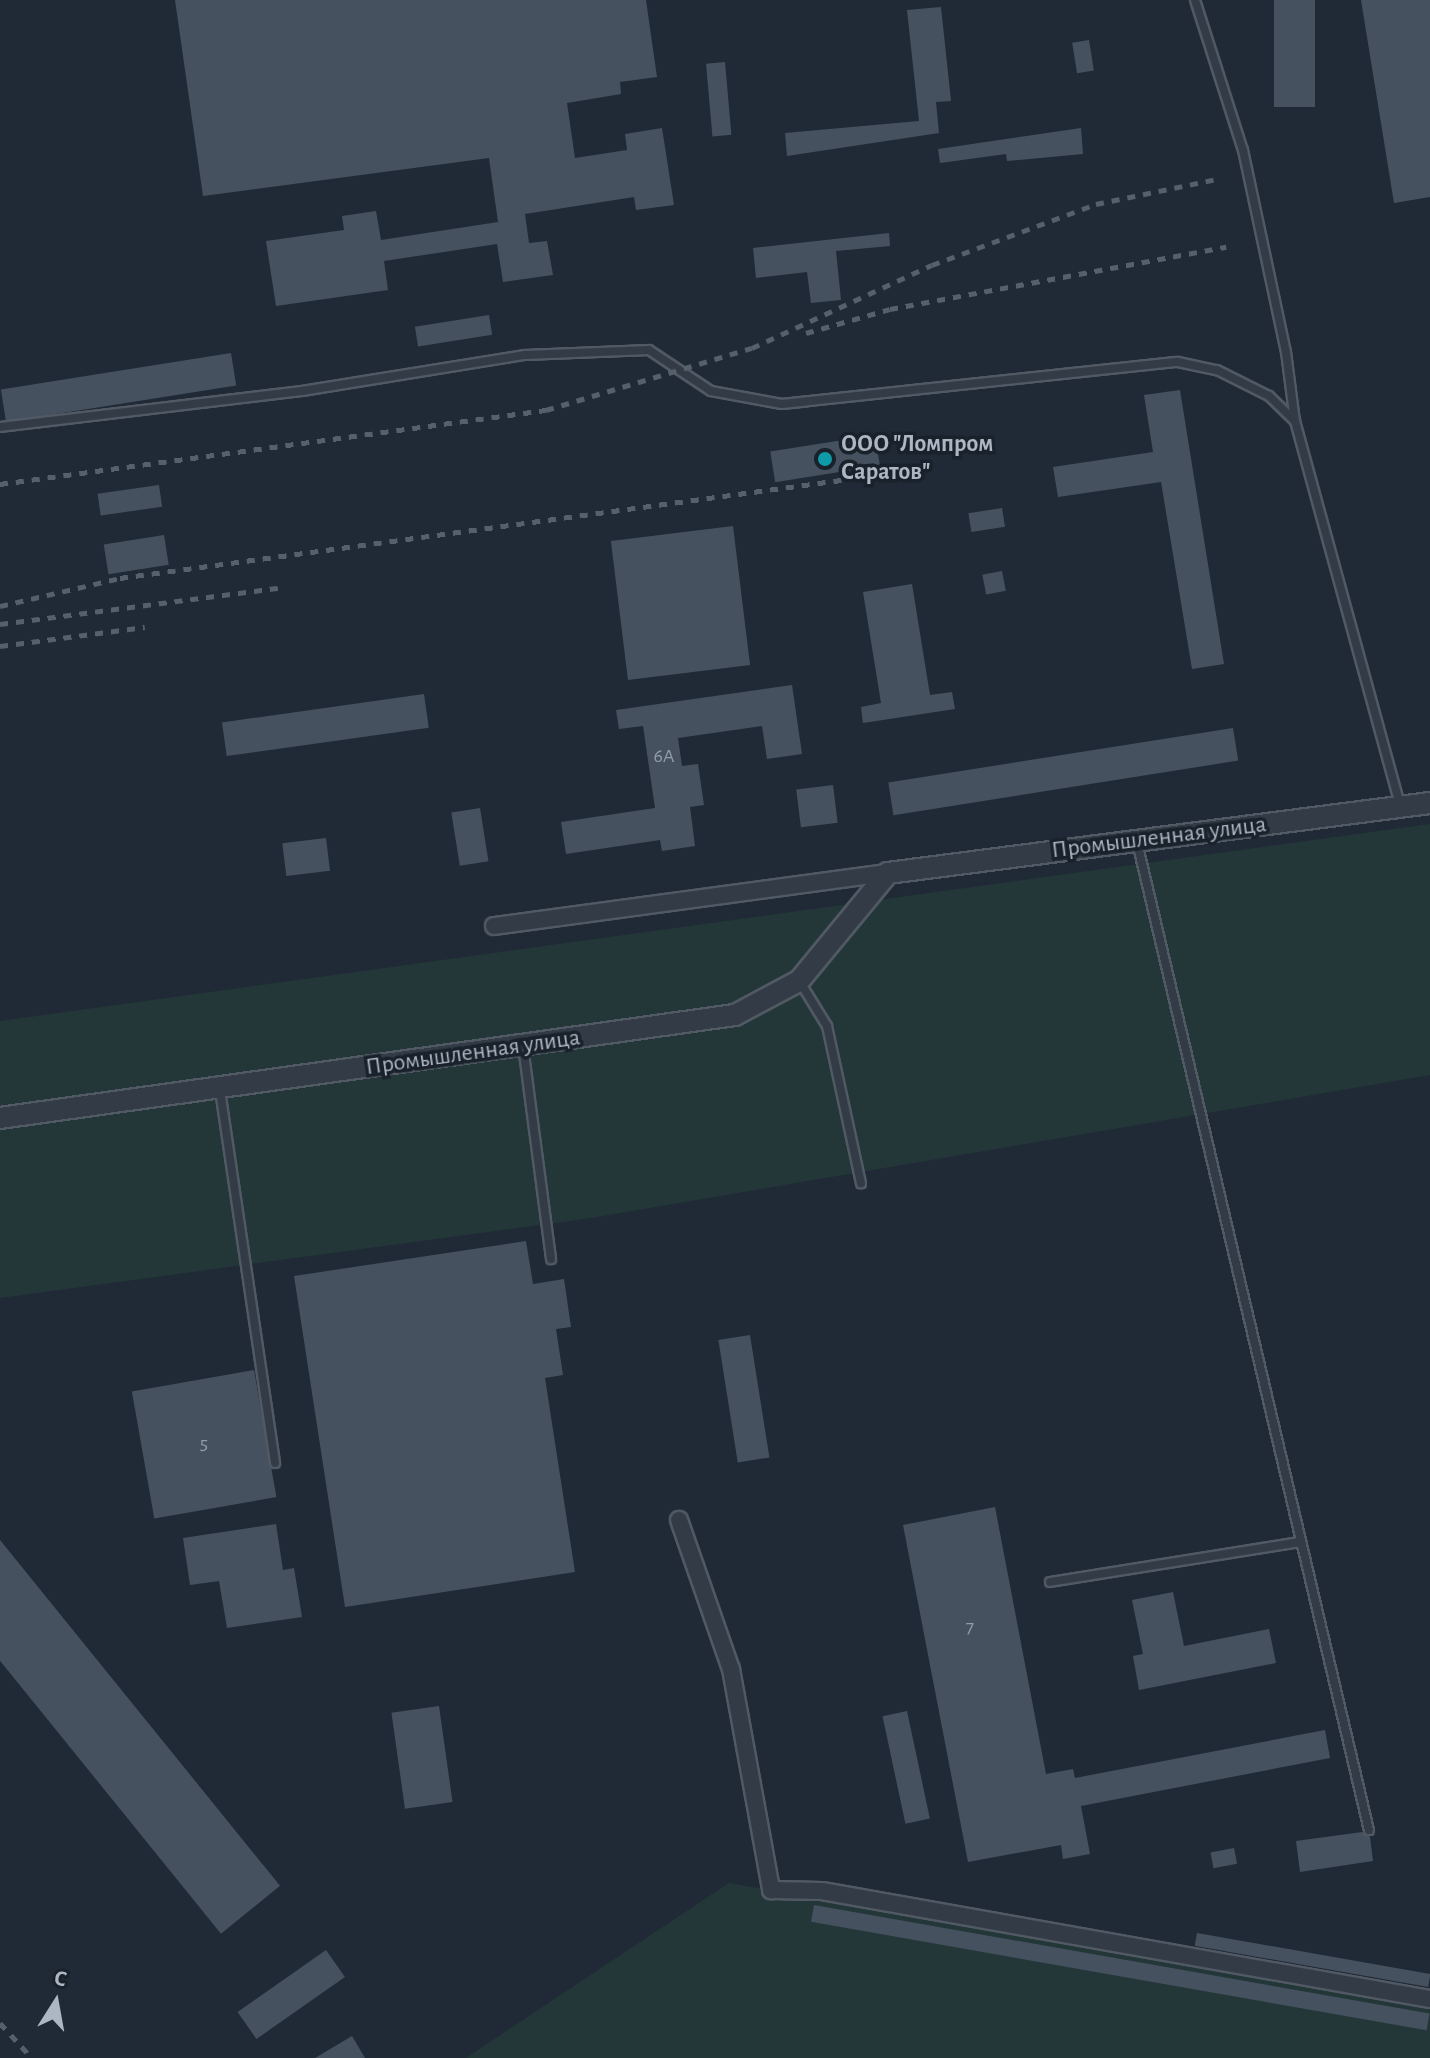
<!DOCTYPE html>
<html>
<head>
<meta charset="utf-8">
<style>
  body { margin:0 }
  #map { position:relative; width:1430px; height:2058px; overflow:hidden; background:#202a36; font-family:"Alegreya Sans",sans-serif }
  div>[style] { position:absolute }
  [style*='--x'] { left:calc(var(--x)*1px); top:calc(var(--y)*1px); width:calc(var(--w)*1px); rotate:calc(var(--a)*1deg) }
  .green>* { inset:0; background:#233738 }
  .building>* { inset:0; background:#465160; transform-origin:0 0 }
  .roads { filter:drop-shadow(2px 0 #515964) drop-shadow(-2px 0 #515964) drop-shadow(0 2px #515964) drop-shadow(0 -2px #515964) }
  .service>* { height:8px; margin:-4px; padding:0 4px; transform-origin:4px; border-radius:4px; background:#333c46 }
  .minor>* { height:16px; margin:-8px; padding:0 8px; transform-origin:8px; border-radius:8px; background:#333c46 }
  .tertiary>* { height:20px; margin:-10px; padding:0 10px; transform-origin:10px; border-radius:10px; background:#333c46 }
  .rail>* { height:5px; margin-top:-2.5px; transform-origin:0; background:repeating-linear-gradient(90deg,#55606d 0 8px,transparent 0 16px) }
  .dots>* { width:22px; height:22px; translate:-50% -50%; box-sizing:border-box; border:4px solid #19212b; border-radius:50% }
  span { translate:-50% -50%; white-space:nowrap; text-align:center; line-height:1.15; -webkit-text-stroke:7px #19212b; paint-order:stroke }
  .number-label { font-size:20px; color:#939daa }
  .number-label span { -webkit-text-stroke-width:0 }
  .poi-label { font-size:24px; color:#adb6c3; font-weight:700 }
  .left { translate:0 -50%; text-align:left }
  .street-label { font-size:24px; color:#adb6c3 }
  .north { position:absolute; left:16px; top:1962px; width:80px; height:80px; -webkit-text-stroke:6px #19212b; paint-order:stroke; rotate:11deg; font-size:22px; font-weight:700; line-height:32px; text-align:center; color:#adb6c3 }
  .north::after { content:''; display:block; margin:auto; width:28px; height:36px; background:#adb6c3; clip-path:polygon(50% 0,100% 100%,50% 72%,0 100%) }
</style>
</head>
<body>
<div id="map">
  <div class="green">
    <i style="clip-path:polygon(1430px 824px,1430px 1075px,591px 1218px,0 1298px,0 1021px)"></i>
    <i style="clip-path:polygon(729px 1883px,1430px 2007px,1430px 2058px,466px 2058px)"></i>
  </div>
  <div class="building">
    <i style="clip-path:polygon(175px 0,646px 0,657px 77px,620px 82px,621px 94px,567px 103px,575px 158px,627px 150px,625px 134px,662px 128px,674px 205px,636px 210px,634px 197px,525px 214px,529px 243px,547px 241px,553px 275px,503px 282px,497px 244px,384px 261px,388px 290px,276px 306px,266px 241px,344px 230px,342px 216px,376px 211px,381px 240px,498px 222px,489px 158px,203px 196px)"></i>
    <i style="left:1274px;top:0;width:41px;height:107px"></i>
    <i style="clip-path:polygon(1361px 0,1430px 0,1430px 197px,1394px 203px)"></i>
    <i style="clip-path:polygon(941px 7px,951px 101px,936px 102px,939px 133px,787px 156px,785px 133px,919px 121px,907px 10px)"></i>
    <i style="left:1089px;top:40px;width:31px;height:17px;rotate:81deg"></i>
    <i style="left:725px;top:62px;width:73px;height:19px;rotate:85deg"></i>
    <i style="clip-path:polygon(1081px 128px,1083px 154px,1007px 161px,1006px 154px,940px 163px,938px 149px)"></i>
    <i style="clip-path:polygon(889px 233px,890px 246px,836px 251px,841px 300px,811px 303px,807px 272px,756px 278px,753px 248px)"></i>
    <i style="left:489px;top:315px;width:20px;height:75px;rotate:81deg"></i>
    <i style="left:231px;top:353px;width:33px;height:233px;rotate:81deg"></i>
    <i style="clip-path:polygon(1180px 390px,1224px 664px,1192px 669px,1161px 482px,1058px 497px,1053px 467px,1153px 452px,1144px 395px)"></i>
    <i style="left:875px;top:435px;width:31px;height:106px;rotate:81deg"></i>
    <i style="left:159px;top:485px;width:22px;height:62px;rotate:82deg"></i>
    <i style="left:1002px;top:508px;width:19px;height:34px;rotate:81deg"></i>
    <i style="left:733px;top:526px;width:140px;height:123px;rotate:83deg"></i>
    <i style="left:164px;top:535px;width:30px;height:61px;rotate:81deg"></i>
    <i style="left:1002px;top:571px;width:20px;height:20px;rotate:79deg"></i>
    <i style="clip-path:polygon(912px 584px,930px 695px,952px 692px,955px 709px,863px 723px,861px 707px,881px 703px,863px 592px)"></i>
    <i style="clip-path:polygon(792px 685px,802px 754px,767px 759px,762px 726px,678px 738px,682px 766px,698px 764px,704px 805px,690px 807px,695px 846px,662px 851px,660px 840px,566px 854px,561px 822px,655px 808px,643px 726px,619px 729px,616px 710px)"></i>
    <i style="left:424px;top:694px;width:34px;height:204px;rotate:82deg"></i>
    <i style="left:1233px;top:728px;width:33px;height:349px;rotate:81deg"></i>
    <i style="left:833px;top:785px;width:38px;height:37px;rotate:83deg"></i>
    <i style="left:480px;top:808px;width:54px;height:29px;rotate:81deg"></i>
    <i style="left:326px;top:838px;width:33px;height:44px;rotate:83deg"></i>
    <i style="clip-path:polygon(526px 1241px,533px 1284px,564px 1279px,571px 1327px,556px 1329px,563px 1375px,545px 1378px,575px 1572px,345px 1607px,294px 1276px)"></i>
    <i style="left:750px;top:1335px;width:124px;height:32px;rotate:81deg"></i>
    <i style="left:254px;top:1370px;width:129px;height:124px;rotate:80deg"></i>
    <i style="clip-path:polygon(995px 1507px,1046px 1774px,1073px 1769px,1075px 1778px,1325px 1730px,1330px 1758px,1081px 1806px,1090px 1854px,1063px 1859px,1061px 1845px,968px 1862px,903px 1525px)"></i>
    <i style="clip-path:polygon(276px 1524px,283px 1570px,294px 1568px,302px 1617px,227px 1628px,219px 1581px,190px 1585px,183px 1538px)"></i>
    <i style="left:0;top:1540px;width:445px;height:76px;rotate:51deg"></i>
    <i style="clip-path:polygon(1173px 1592px,1184px 1646px,1269px 1629px,1276px 1663px,1139px 1690px,1133px 1656px,1143px 1654px,1132px 1600px)"></i>
    <i style="left:439px;top:1706px;width:97px;height:48px;rotate:82deg"></i>
    <i style="left:907px;top:1711px;width:110px;height:25px;rotate:78deg"></i>
    <i style="clip-path:polygon(1362px 1832px,1370px 1837px,1373px 1861px,1300px 1872px,1296px 1841px)"></i>
    <i style="left:1234px;top:1848px;width:16px;height:24px;rotate:79deg"></i>
    <i style="left:814px;top:1905px;width:625px;height:17px;rotate:10deg"></i>
    <i style="left:1197px;top:1933px;width:237px;height:13px;rotate:10deg"></i>
    <i style="left:326px;top:1950px;width:33px;height:108px;rotate:55deg"></i>
    <i style="clip-path:polygon(352px 2036px,365px 2058px,315px 2058px)"></i>
  </div>
  <div class="roads">
    <div class="service">
      <i style="--x:1195;--y:0;--w:157;--a:72.3"></i>
      <i style="--x:1243;--y:150;--w:207;--a:78"></i>
      <i style="--x:1286;--y:352;--w:70;--a:82.6"></i>
      <i style="--x:1295;--y:421;--w:399;--a:74.7"></i>
      <i style="--x:0;--y:427;--w:304;--a:-6.8"></i>
      <i style="--x:302;--y:391;--w:226;--a:-9.2"></i>
      <i style="--x:525;--y:355;--w:124;--a:-2.3"></i>
      <i style="--x:649;--y:350;--w:74;--a:33.5"></i>
      <i style="--x:711;--y:391;--w:72;--a:10.4"></i>
      <i style="--x:782;--y:404;--w:398;--a:-6.1"></i>
      <i style="--x:1178;--y:362;--w:40;--a:12"></i>
      <i style="--x:1217;--y:370;--w:58;--a:26.6"></i>
      <i style="--x:1269;--y:396;--w:36;--a:44"></i>
      <i style="--x:1137;--y:842;--w:1015;--a:76.79"></i>
      <i style="--x:800;--y:982;--w:52;--a:58.5"></i>
      <i style="--x:827;--y:1026;--w:161;--a:77.8"></i>
      <i style="--x:523;--y:1046;--w:215;--a:82.5"></i>
      <i style="--x:220;--y:1090;--w:377;--a:81.6"></i>
      <i style="--x:1050;--y:1582;--w:254;--a:-9.1"></i>
    </div>
    <div class="minor">
      <i style="--x:494;--y:926;--w:398;--a:-7.7"></i>
      <i style="--x:679;--y:1520;--w:158;--a:70.8"></i>
      <i style="--x:731;--y:1669;--w:225;--a:79.7"></i>
      <i style="--x:771;--y:1890;--w:51;--a:1.1"></i>
      <i style="--x:822;--y:1891;--w:618;--a:10.07"></i>
    </div>
    <div class="tertiary">
      <i style="--x:0;--y:1118;--w:742;--a:-7.98"></i>
      <i style="--x:735;--y:1015;--w:72;--a:-28"></i>
      <i style="--x:799;--y:981;--w:140;--a:-50.5"></i>
      <i style="--x:888;--y:873;--w:547;--a:-7.36"></i>
    </div>
  </div>
  <div class="rail">
    <i style="--x:806;--y:333;--w:87;--a:-15.9"></i>
    <i style="--x:890;--y:309;--w:342;--a:-10.5"></i>
    <i style="--x:0;--y:484;--w:551;--a:-7.72"></i>
    <i style="--x:546;--y:410;--w:215;--a:-16.8"></i>
    <i style="--x:752;--y:348;--w:198;--a:-24.8"></i>
    <i style="--x:932;--y:265;--w:175;--a:-20.4"></i>
    <i style="--x:1096;--y:204;--w:124;--a:-11.7"></i>
    <i style="--x:0;--y:606;--w:123;--a:-13.1"></i>
    <i style="--x:120;--y:578;--w:787;--a:-7.74"></i>
    <i style="--x:0;--y:624;--w:281;--a:-7.4"></i>
    <i style="--x:0;--y:646;--w:146;--a:-7.5"></i>
    <i style="--x:0;--y:2023;--w:47;--a:47.6"></i>
  </div>
  <div class="dots">
    <i style="left:825px;top:459px;background:#0f9aa8"></i>
  </div>
  <div class="number-label">
    <span style="left:664px;top:756px">6А</span>
    <span style="left:204px;top:1443px">5</span>
    <span style="left:970px;top:1627px">7</span>
  </div>
  <div class="poi-label">
    <span class="left" style="left:841px;top:459px">ООО "Ломпром<br>Саратов"</span>
  </div>
  <div class="street-label">
    <span style="left:1159px;top:838px;rotate:-7deg">Промышленная улица</span>
    <span style="left:473px;top:1053px;rotate:-8deg">Промышленная улица</span>
  </div>
  <div class="north">С</div>
</div>
</body>
</html>
